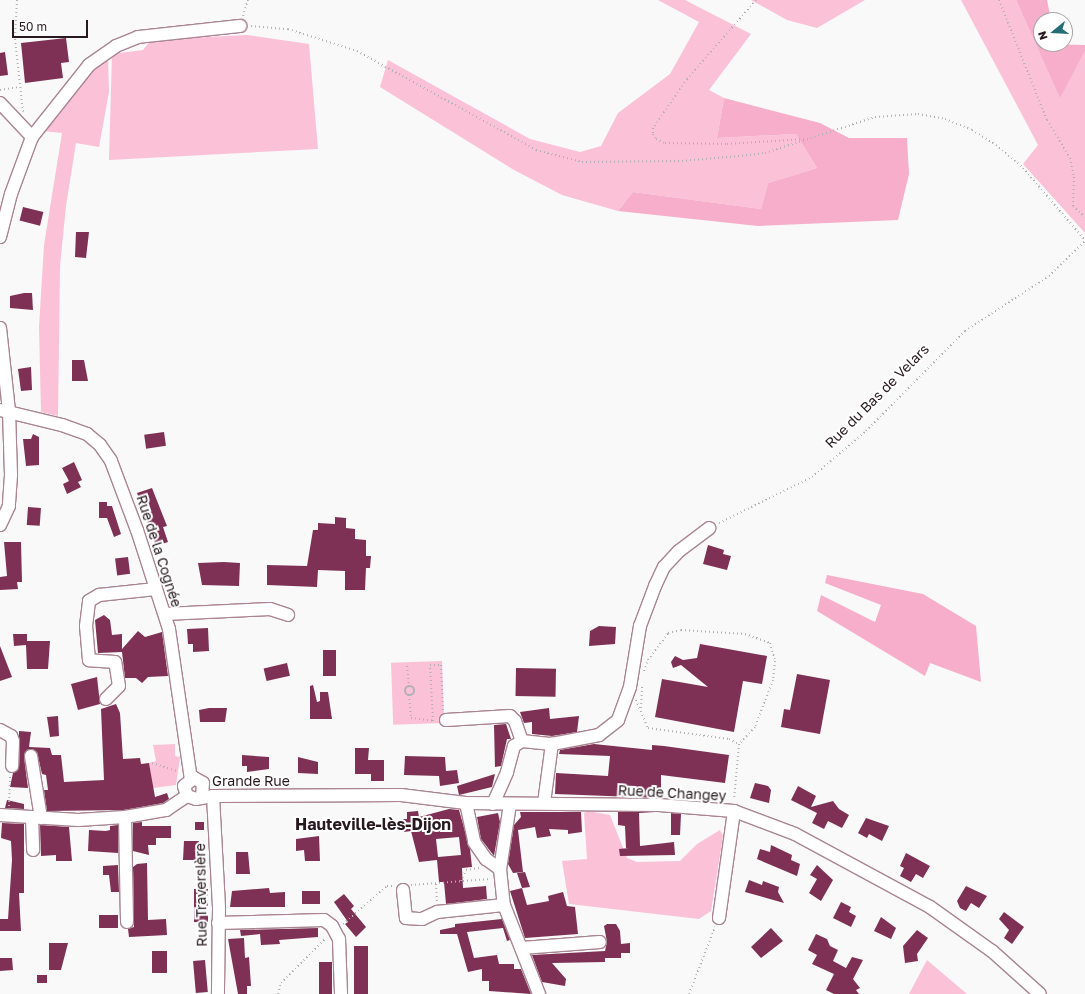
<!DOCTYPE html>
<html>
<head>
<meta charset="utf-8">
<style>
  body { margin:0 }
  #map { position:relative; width:1085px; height:994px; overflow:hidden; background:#f9f9f9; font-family:"Golos Text",sans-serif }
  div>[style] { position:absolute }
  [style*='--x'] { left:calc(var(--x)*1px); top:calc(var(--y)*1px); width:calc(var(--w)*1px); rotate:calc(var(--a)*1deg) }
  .green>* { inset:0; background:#fac1d7; transform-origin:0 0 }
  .forest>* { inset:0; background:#f6aeca }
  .building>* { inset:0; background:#7e3155; transform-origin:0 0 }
  .path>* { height:2px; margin-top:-1px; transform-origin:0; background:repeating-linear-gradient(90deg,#b4b0b2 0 1px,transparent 0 4px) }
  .path>.ring { margin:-1px; padding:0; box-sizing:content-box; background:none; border:2px solid #b4b0b2; border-radius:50% }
  .roads { filter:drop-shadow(1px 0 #a98492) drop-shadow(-1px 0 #a98492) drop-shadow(0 1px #a98492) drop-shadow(0 -1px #a98492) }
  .minor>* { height:12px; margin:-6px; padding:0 6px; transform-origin:6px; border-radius:6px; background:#fff }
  span { translate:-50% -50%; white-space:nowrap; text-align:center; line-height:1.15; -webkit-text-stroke:4px #fff; paint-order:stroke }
  .street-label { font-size:14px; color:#27191f }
  .quarter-label { font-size:16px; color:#27191f; font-weight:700 }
  .north { position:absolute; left:1033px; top:12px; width:40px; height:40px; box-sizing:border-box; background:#fff; border:1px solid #a9a3a5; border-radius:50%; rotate:252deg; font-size:11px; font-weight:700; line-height:16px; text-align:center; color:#27191f }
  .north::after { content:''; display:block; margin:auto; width:14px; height:18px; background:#236d74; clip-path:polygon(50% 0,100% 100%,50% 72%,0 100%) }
  .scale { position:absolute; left:12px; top:20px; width:76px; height:18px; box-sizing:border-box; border:2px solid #27191f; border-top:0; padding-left:5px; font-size:12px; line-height:14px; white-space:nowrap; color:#27191f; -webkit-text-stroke:3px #fff; paint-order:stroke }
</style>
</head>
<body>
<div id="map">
  <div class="green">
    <i style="clip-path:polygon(658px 0,685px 0,751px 34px,709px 90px,724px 98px,717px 138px,796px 134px,817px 168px,768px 183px,761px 209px,633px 192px,618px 211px,562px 195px,514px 170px,380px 87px,388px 60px,530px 139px,580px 152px,601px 146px,618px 113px,670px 74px,699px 22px)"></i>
    <i style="clip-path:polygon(751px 0,865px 0,817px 28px,787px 20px)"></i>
    <i style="clip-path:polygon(961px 0,1016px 0,1060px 97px,1085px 51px,1085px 233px,1023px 164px,1038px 145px)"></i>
    <i style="clip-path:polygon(247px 35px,309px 44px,318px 149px,109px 160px,112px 54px,143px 50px,151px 40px)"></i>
    <i style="clip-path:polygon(108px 57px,109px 92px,99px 147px,76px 143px,66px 206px,60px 266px,58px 416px,41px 412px,39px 327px,44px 245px,62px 133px,42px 131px,82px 80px)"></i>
    <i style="left:442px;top:661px;width:62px;height:51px;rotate:88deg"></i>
    <i style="clip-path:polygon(175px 744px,175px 756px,180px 757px,176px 785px,153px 788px,149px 763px,156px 761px,153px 745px)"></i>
    <i style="clip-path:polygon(588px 811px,610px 815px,627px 858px,637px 862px,680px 861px,697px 844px,720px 830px,723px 836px,711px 911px,699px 919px,569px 904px,562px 861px,587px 859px,584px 813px)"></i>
    <i style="clip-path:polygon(927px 960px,967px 994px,909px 994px)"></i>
  </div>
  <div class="forest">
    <i style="clip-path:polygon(1016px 0,1047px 0,1051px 20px,1041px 20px,1041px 44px,1085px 45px,1085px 51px,1060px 98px)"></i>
    <i style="clip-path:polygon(724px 98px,820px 123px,849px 138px,907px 138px,909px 174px,898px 220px,758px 226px,618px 211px,633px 192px,761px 209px,768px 183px,817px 168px,796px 134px,717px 138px)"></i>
    <i style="clip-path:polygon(827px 575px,923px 594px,976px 626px,981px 682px,930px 663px,925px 676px,817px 611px,821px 595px,875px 622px,881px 605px,825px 583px)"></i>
  </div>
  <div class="building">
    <i style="clip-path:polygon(66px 38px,69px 62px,61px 63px,63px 78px,25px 83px,21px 43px)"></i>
    <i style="clip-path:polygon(5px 52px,8px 75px,0 76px,0 53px)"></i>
    <i style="left:23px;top:207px;width:21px;height:14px;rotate:14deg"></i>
    <i style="clip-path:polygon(76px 232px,89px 232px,86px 258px,75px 257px)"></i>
    <i style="clip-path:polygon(24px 293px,32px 293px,33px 310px,10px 308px,10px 296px)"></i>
    <i style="clip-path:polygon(72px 360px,84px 360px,88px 381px,72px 381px)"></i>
    <i style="clip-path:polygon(31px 367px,32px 390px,21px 391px,18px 369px)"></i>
    <i style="left:164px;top:432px;width:14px;height:20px;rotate:82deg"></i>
    <i style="clip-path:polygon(33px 434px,39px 437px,39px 465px,26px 466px,23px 439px,31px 439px)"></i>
    <i style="clip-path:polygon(74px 462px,82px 480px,78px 482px,81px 487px,67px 494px,63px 484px,69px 481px,62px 468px)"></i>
    <i style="clip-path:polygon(152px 488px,167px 526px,163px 527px,168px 542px,156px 546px,137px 493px)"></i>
    <i style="clip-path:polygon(99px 502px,107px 502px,107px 506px,112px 506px,121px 534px,114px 537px,107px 518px,99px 518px)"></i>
    <i style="left:28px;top:507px;width:13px;height:18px;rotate:4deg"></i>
    <i style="clip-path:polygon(335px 517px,346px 518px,346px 528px,355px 529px,355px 539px,366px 540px,366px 556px,371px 556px,370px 568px,366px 568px,365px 590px,345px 590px,345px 571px,318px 570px,317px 587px,267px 585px,267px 565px,307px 566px,313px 530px,318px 530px,318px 523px,335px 524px)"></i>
    <i style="clip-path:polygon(4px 542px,21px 542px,22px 582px,17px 582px,18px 589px,0 590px,0 577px,7px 576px)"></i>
    <i style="clip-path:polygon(708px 545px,724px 550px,723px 554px,731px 556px,727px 570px,703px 564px)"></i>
    <i style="left:128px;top:557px;width:17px;height:13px;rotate:83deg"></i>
    <i style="clip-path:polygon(224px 562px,240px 563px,239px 586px,202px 585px,198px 563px)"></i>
    <i style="clip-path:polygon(104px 615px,110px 620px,112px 635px,122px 634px,122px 649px,138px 631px,145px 637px,162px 632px,168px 676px,148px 677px,142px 683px,136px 678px,125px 678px,122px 652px,98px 653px,95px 620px)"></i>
    <i style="clip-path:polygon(599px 626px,616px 627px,615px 644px,589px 646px,590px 631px)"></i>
    <i style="clip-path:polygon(208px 628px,209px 651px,193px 652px,193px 644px,188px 644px,187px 629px)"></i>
    <i style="clip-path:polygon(13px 634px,27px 634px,27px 641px,50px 641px,48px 669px,27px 669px,26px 645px,14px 646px)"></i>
    <i style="clip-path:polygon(700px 644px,767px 656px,762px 684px,743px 681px,734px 732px,655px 717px,662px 679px,708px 687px,681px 665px,673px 668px,671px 662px,675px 656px,683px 660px,697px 658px)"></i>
    <i style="clip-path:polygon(0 646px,12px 677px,0 681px)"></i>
    <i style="left:323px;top:650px;width:13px;height:26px"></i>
    <i style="left:287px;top:663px;width:13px;height:24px;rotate:77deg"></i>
    <i style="left:516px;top:668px;width:40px;height:28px;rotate:1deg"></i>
    <i style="clip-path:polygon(797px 674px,830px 680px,820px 734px,781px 727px,784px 709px,790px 710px)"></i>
    <i style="clip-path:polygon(97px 677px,100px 704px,78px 710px,71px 684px)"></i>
    <i style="clip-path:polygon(313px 685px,317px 702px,320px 701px,320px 692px,328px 692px,332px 719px,310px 719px,310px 686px)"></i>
    <i style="clip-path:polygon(116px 704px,120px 713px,123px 759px,140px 758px,141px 764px,149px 763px,155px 797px,167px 793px,169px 799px,163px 803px,124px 810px,47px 811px,44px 790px,48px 790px,46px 775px,42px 774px,37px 752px,30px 749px,24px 757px,28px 788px,10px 787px,13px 773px,19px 767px,19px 731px,31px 732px,29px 747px,50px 748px,52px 755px,61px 755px,64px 782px,104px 780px,101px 709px)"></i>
    <i style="clip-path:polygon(209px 708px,227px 708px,225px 722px,200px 722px,199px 710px)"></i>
    <i style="clip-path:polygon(549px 708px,550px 719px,579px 716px,577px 732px,552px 736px,532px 734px,532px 722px,524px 723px,520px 712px)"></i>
    <i style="clip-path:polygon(58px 716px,59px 736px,50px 737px,47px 717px)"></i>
    <i style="clip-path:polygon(506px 724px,511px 739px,507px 739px,501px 766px,495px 767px,494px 725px)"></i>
    <i style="clip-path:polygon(594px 744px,652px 750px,652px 745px,664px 746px,729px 755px,725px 783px,661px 775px,661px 798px,555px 794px,556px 773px,608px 776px,610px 756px,559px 754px,560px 750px)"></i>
    <i style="clip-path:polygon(355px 748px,369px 748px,368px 760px,384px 760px,384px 781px,371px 781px,371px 774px,355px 774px)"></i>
    <i style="clip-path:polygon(242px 755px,269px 757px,269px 769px,247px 772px,247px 766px,242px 766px)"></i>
    <i style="clip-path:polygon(405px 756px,445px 757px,446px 771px,457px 770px,459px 783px,440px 786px,439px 776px,404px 775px)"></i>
    <i style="clip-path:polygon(298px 757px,318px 762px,318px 774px,298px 773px)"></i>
    <i style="clip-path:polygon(495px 774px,492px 787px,459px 795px,457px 786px)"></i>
    <i style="clip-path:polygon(755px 783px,768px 786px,771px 790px,769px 803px,750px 798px)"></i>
    <i style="clip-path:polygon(798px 786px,816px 796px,811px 807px,833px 801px,839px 809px,849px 815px,842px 828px,828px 821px,824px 829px,812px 823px,817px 813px,791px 800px)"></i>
    <i style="clip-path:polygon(7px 800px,24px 804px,24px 809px,5px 808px)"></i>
    <i style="clip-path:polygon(evenodd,449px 809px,459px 810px,470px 849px,472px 867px,462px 868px,463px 888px,486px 886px,487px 899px,446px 904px,444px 882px,439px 882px,437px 860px,419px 862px,411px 831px,404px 832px,403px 819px,407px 819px,407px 812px,418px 811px,419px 817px,449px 809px,459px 837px,461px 855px,438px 857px,436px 839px,459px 837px)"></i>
    <i style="clip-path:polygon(520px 812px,581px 812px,582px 832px,568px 834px,568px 830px,549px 829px,551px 836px,537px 838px,535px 827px,518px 830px,523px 872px,513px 873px,508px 864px,514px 825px,521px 817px)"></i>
    <i style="clip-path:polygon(618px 812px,655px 812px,639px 813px,640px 846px,674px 842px,675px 855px,620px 856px,619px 849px,629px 848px,626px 848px,625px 826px,618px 825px)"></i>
    <i style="clip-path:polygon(498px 813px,500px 822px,494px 856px,481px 839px,477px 817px)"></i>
    <i style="clip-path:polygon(671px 813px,681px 814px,680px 835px,671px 835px)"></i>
    <i style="clip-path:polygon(866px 818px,889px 826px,882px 841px,869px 834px,867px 838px,858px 833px)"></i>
    <i style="clip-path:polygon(142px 822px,142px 826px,171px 826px,171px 838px,156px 838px,156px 845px,148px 845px,149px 855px,133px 851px,133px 823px)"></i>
    <i style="left:195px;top:822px;width:9px;height:8px"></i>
    <i style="clip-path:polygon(2px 823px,24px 824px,24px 893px,19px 893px,21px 931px,0 931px,0 919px,8px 919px,12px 860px,11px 841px,1px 838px)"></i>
    <i style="clip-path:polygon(40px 825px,69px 827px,72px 861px,56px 861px,56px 855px,41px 856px)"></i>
    <i style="clip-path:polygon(118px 825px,118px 853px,88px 851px,89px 830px,106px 831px,110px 830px,110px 826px)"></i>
    <i style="clip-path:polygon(319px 836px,320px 861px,305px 861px,304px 850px,296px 851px,296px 839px)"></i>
    <i style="clip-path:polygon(184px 841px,199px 841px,196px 860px,183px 860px)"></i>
    <i style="clip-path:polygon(771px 845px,792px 855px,791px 860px,800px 864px,797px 876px,757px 859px,760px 849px,770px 852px)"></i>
    <i style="clip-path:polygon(236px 852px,248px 852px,250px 874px,236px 874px)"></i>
    <i style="clip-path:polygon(906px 853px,930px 866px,923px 878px,916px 874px,911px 882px,900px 876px,904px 868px,900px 866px)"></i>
    <i style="clip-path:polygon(147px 863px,148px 920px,166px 919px,167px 935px,129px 937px,128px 929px,134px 927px,133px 867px,137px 864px)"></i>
    <i style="clip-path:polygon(118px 865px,119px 892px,111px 892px,109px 875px,103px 875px,103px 866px)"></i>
    <i style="clip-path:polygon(817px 865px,833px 880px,821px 901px,809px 893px,817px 879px,810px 875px)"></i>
    <i style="clip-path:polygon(525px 872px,530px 887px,522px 888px,517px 873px)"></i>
    <i style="clip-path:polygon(749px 880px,762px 885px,763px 881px,779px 887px,778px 892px,784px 903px,745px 892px)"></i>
    <i style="clip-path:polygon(966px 886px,987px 896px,979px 908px,971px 903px,966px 911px,960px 908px,957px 901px)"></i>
    <i style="clip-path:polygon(269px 888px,270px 893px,285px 892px,285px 907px,230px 907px,232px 891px)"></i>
    <i style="clip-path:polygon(522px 888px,527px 905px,549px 901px,548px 896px,563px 892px,567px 906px,575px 907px,578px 934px,525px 938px,510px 891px)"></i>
    <i style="left:194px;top:889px;width:14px;height:33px"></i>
    <i style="left:320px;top:891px;width:13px;height:18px;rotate:90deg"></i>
    <i style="clip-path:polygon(344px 894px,354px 906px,351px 909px,366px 927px,356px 937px,345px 924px,348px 922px,334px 902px)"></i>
    <i style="clip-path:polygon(841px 902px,851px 907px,849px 912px,856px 916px,851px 927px,833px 918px)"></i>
    <i style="clip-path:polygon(1004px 912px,1024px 927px,1012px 944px,1004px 938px,1009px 930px,999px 919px)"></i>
    <i style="left:99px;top:915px;width:19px;height:13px"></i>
    <i style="clip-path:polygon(881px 917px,896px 928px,891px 939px,874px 931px)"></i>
    <i style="clip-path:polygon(502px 919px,510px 940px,507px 941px,503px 928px,467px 932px,474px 958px,497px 955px,499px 964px,514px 964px,514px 969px,521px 969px,531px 994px,489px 991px,489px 981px,482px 981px,482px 969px,468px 972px,457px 934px,440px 934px,440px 930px,455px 927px,455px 924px)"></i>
    <i style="clip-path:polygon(607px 924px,616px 924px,620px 931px,621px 944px,630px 943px,630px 953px,621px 953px,621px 958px,605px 958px,605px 962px,552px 963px,566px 979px,565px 986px,542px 982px,532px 955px,605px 951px,607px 942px,604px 926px)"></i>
    <i style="clip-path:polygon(318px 928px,318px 937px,279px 940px,280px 944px,261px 945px,260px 934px,241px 936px,240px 930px)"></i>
    <i style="clip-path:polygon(771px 928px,783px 941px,761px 958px,751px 947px)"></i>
    <i style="clip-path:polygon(917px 930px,928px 938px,917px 954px,918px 961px,905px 963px,903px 946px)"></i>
    <i style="clip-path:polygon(816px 934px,827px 939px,830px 946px,838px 950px,833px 961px,846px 968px,852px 957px,863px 960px,853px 979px,860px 988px,856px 990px,859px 994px,834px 994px,826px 990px,834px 974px,812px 964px,817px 955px,808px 950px)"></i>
    <i style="clip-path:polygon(244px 938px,245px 958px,249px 957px,251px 986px,247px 986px,247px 994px,238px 994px,228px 939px)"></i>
    <i style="clip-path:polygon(49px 943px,68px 943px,61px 970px,49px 970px)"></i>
    <i style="left:368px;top:946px;width:48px;height:14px;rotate:90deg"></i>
    <i style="left:152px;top:951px;width:15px;height:22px"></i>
    <i style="clip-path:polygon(0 958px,12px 958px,13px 970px,0 971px)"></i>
    <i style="left:205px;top:960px;width:32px;height:12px;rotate:85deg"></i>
    <i style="left:319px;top:962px;width:13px;height:32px"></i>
    <i style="left:37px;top:975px;width:10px;height:8px"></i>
  </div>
  <div class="path">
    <i style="--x:17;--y:0;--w:39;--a:93"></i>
    <i style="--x:15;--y:39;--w:73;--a:83.7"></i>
    <i style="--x:756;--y:0;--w:105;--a:131.1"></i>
    <i style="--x:687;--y:79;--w:60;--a:124.8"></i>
    <i style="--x:653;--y:128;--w:6;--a:90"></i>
    <i style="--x:653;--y:134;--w:6;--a:59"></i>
    <i style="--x:656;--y:139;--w:10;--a:24"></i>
    <i style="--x:665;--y:143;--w:62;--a:0.9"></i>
    <i style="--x:727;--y:144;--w:78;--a:-3.7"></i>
    <i style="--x:999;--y:0;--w:129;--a:68.2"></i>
    <i style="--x:1047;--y:120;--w:44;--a:58.8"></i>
    <i style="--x:1070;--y:158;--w:19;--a:78"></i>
    <i style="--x:1074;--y:177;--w:29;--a:92"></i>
    <i style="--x:1073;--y:206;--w:16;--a:43"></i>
    <i style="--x:243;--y:16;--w:17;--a:-73"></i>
    <i style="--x:251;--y:26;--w:37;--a:5"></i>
    <i style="--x:288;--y:29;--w:72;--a:17.7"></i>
    <i style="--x:357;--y:51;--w:205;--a:28.9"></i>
    <i style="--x:536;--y:150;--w:48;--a:14.6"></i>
    <i style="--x:582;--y:162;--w:100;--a:-0.6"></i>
    <i style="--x:682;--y:161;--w:68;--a:-5"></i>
    <i style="--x:750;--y:155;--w:15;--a:-8"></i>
    <i style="--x:765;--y:153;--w:116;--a:-18.1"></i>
    <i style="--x:875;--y:117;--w:43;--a:-4"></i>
    <i style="--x:918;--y:114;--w:27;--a:10"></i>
    <i style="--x:945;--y:119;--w:29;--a:22"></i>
    <i style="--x:972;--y:130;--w:28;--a:32"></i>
    <i style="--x:996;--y:145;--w:35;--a:40"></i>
    <i style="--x:1023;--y:168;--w:95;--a:49.3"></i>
    <i style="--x:0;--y:90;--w:20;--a:-9"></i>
    <i style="--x:719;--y:523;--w:104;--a:-26.3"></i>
    <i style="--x:812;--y:477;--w:71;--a:-40.4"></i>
    <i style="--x:866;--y:431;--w:141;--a:-45.3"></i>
    <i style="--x:965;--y:331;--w:100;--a:-33.2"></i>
    <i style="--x:1049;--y:276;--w:50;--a:-44.2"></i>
    <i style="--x:407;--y:666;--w:20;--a:84"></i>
    <i style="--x:644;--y:671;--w:12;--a:-70"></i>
    <i style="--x:648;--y:660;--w:34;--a:-53"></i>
    <i style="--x:668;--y:633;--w:13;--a:-13"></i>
    <i style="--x:681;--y:630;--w:64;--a:3.6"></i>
    <i style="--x:745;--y:634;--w:27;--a:20"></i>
    <i style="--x:770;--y:643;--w:19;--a:74"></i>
    <i style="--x:775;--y:661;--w:19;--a:96"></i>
    <i style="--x:773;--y:680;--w:50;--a:111"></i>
    <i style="--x:755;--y:727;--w:23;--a:133"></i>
    <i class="ring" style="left:404.5px;top:685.5px;width:7px;height:7px"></i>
    <i style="--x:409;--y:695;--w:23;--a:85"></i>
    <i style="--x:411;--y:718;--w:23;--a:7"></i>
    <i style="--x:636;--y:700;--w:30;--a:67"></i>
    <i style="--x:648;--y:728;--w:82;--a:7.7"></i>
    <i style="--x:729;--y:739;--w:11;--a:27"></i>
    <i style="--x:739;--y:744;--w:56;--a:95.1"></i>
    <i style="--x:641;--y:708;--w:21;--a:-87"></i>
    <i style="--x:433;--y:721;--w:56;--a:-93.1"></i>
    <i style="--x:430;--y:665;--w:11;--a:0"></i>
    <i style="--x:441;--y:665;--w:45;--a:87.5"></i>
    <i style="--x:152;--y:763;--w:28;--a:18"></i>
    <i style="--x:9;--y:806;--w:30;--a:-88"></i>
    <i style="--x:461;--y:881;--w:12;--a:-66"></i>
    <i style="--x:466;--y:870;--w:13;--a:-9"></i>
    <i style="--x:436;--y:884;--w:17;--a:87"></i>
    <i style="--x:411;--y:885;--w:79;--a:-4.3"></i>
    <i style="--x:343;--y:924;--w:58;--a:-40.8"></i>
    <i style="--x:387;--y:886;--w:8;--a:0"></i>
    <i style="--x:278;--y:994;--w:11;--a:-75"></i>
    <i style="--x:281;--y:983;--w:64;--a:-45"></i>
    <i style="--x:689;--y:994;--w:72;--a:-68.8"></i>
  </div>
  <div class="roads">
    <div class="minor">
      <i style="--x:0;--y:103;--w:47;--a:46.7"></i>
      <i style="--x:0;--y:237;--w:44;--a:-75.7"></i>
      <i style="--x:11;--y:194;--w:61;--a:-69.8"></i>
      <i style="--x:32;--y:137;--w:92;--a:-51.6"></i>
      <i style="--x:89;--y:65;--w:33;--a:-35"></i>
      <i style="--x:116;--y:46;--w:24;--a:-22"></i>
      <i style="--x:138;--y:37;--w:103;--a:-6.2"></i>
      <i style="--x:0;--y:328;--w:83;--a:83.8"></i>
      <i style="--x:9;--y:411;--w:64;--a:88.2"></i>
      <i style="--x:11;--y:475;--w:31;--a:94"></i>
      <i style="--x:9;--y:506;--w:21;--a:115"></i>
      <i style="--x:0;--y:410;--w:64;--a:13.6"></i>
      <i style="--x:62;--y:425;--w:27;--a:20"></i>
      <i style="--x:87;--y:434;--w:17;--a:40"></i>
      <i style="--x:100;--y:445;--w:19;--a:55"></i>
      <i style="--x:111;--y:461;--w:74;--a:69.4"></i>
      <i style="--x:137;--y:530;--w:104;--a:72.1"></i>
      <i style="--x:169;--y:629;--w:152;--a:81.7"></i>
      <i style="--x:165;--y:614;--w:105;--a:-2.7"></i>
      <i style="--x:270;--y:609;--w:19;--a:18"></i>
      <i style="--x:106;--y:699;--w:18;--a:-45"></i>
      <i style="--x:119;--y:686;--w:24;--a:-99"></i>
      <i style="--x:115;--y:662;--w:26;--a:-176"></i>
      <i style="--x:89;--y:660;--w:34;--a:-95"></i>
      <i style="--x:86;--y:626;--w:25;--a:-83"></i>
      <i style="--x:89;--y:601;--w:12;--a:-31"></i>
      <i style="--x:99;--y:595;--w:57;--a:-6"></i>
      <i style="--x:446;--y:720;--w:64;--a:-3.6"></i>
      <i style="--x:510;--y:716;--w:7;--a:45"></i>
      <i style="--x:515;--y:721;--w:21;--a:71"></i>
      <i style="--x:0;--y:730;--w:13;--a:29"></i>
      <i style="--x:11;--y:736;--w:5;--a:68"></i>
      <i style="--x:13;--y:741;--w:25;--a:92"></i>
      <i style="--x:31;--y:756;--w:63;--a:80.8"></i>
      <i style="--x:187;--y:796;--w:9;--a:18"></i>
      <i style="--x:196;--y:799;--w:17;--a:-10"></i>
      <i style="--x:213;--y:796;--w:188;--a:-0.3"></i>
      <i style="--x:401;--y:795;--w:65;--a:7"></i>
      <i style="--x:466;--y:803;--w:193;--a:0.6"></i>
      <i style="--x:659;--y:805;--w:75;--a:4.6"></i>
      <i style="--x:734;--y:811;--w:65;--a:20.7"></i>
      <i style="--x:795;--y:834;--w:153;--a:28.4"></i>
      <i style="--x:930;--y:907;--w:76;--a:35.4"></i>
      <i style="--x:992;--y:951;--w:64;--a:41.9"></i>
      <i style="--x:187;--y:796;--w:10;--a:-107"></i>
      <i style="--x:184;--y:786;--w:13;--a:-39"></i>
      <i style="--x:194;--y:778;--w:10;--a:29"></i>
      <i style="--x:203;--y:783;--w:13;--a:94"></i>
      <i style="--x:213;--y:796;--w:112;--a:86.9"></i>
      <i style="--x:219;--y:908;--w:86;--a:90.7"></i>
      <i style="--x:466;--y:803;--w:40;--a:78"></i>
      <i style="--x:474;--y:842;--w:21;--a:55"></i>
      <i style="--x:486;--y:859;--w:17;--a:36"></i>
      <i style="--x:544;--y:803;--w:60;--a:-82.3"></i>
      <i style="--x:552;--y:744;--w:48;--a:-10.8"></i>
      <i style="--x:599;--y:735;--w:24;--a:-38"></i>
      <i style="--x:618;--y:720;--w:35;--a:-70"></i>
      <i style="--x:630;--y:687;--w:62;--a:-80.7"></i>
      <i style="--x:640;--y:626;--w:43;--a:-69.4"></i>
      <i style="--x:655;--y:586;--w:21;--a:-65"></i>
      <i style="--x:664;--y:567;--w:22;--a:-47"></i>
      <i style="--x:679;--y:551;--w:38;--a:-37"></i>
      <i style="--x:493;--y:804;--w:35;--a:-66"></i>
      <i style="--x:507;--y:772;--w:27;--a:-75"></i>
      <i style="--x:514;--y:746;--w:9;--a:-32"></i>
      <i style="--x:522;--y:741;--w:30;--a:6"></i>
      <i style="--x:510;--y:804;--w:66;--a:98.7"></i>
      <i style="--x:500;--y:869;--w:36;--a:84"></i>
      <i style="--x:504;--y:905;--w:96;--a:68.5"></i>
      <i style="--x:0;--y:815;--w:78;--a:3.7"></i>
      <i style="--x:78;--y:820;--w:47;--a:-3.7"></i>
      <i style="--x:125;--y:817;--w:42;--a:-9.7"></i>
      <i style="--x:166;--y:810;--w:25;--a:-34"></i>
      <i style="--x:32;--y:817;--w:33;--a:88"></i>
      <i style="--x:125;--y:817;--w:105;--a:88.9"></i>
      <i style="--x:403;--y:890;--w:28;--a:84"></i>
      <i style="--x:406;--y:918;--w:16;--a:4"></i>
      <i style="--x:422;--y:919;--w:17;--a:-25"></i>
      <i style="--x:437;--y:912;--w:67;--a:-6"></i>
      <i style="--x:719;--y:918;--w:108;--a:-82"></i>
      <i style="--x:218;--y:923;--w:106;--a:-1.6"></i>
      <i style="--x:324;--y:920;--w:10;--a:37"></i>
      <i style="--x:332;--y:926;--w:15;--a:62"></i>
      <i style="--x:339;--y:939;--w:55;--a:87.9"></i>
      <i style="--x:522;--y:948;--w:78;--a:-4.4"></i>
    </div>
  </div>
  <div class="street-label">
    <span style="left:877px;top:396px;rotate:-45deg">Rue du Bas de Velars</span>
    <span style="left:159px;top:551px;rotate:72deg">Rue de la Cognée</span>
    <span style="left:251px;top:781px">Grande Rue</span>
    <span style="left:672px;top:793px;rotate:3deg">Rue de Changey</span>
    <span style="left:201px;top:895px;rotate:-91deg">Rue Traversière</span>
  </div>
  <div class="quarter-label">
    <span style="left:373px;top:824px">Hauteville-lès-Dijon</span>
  </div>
  <div class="north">N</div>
  <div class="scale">50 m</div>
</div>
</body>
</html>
